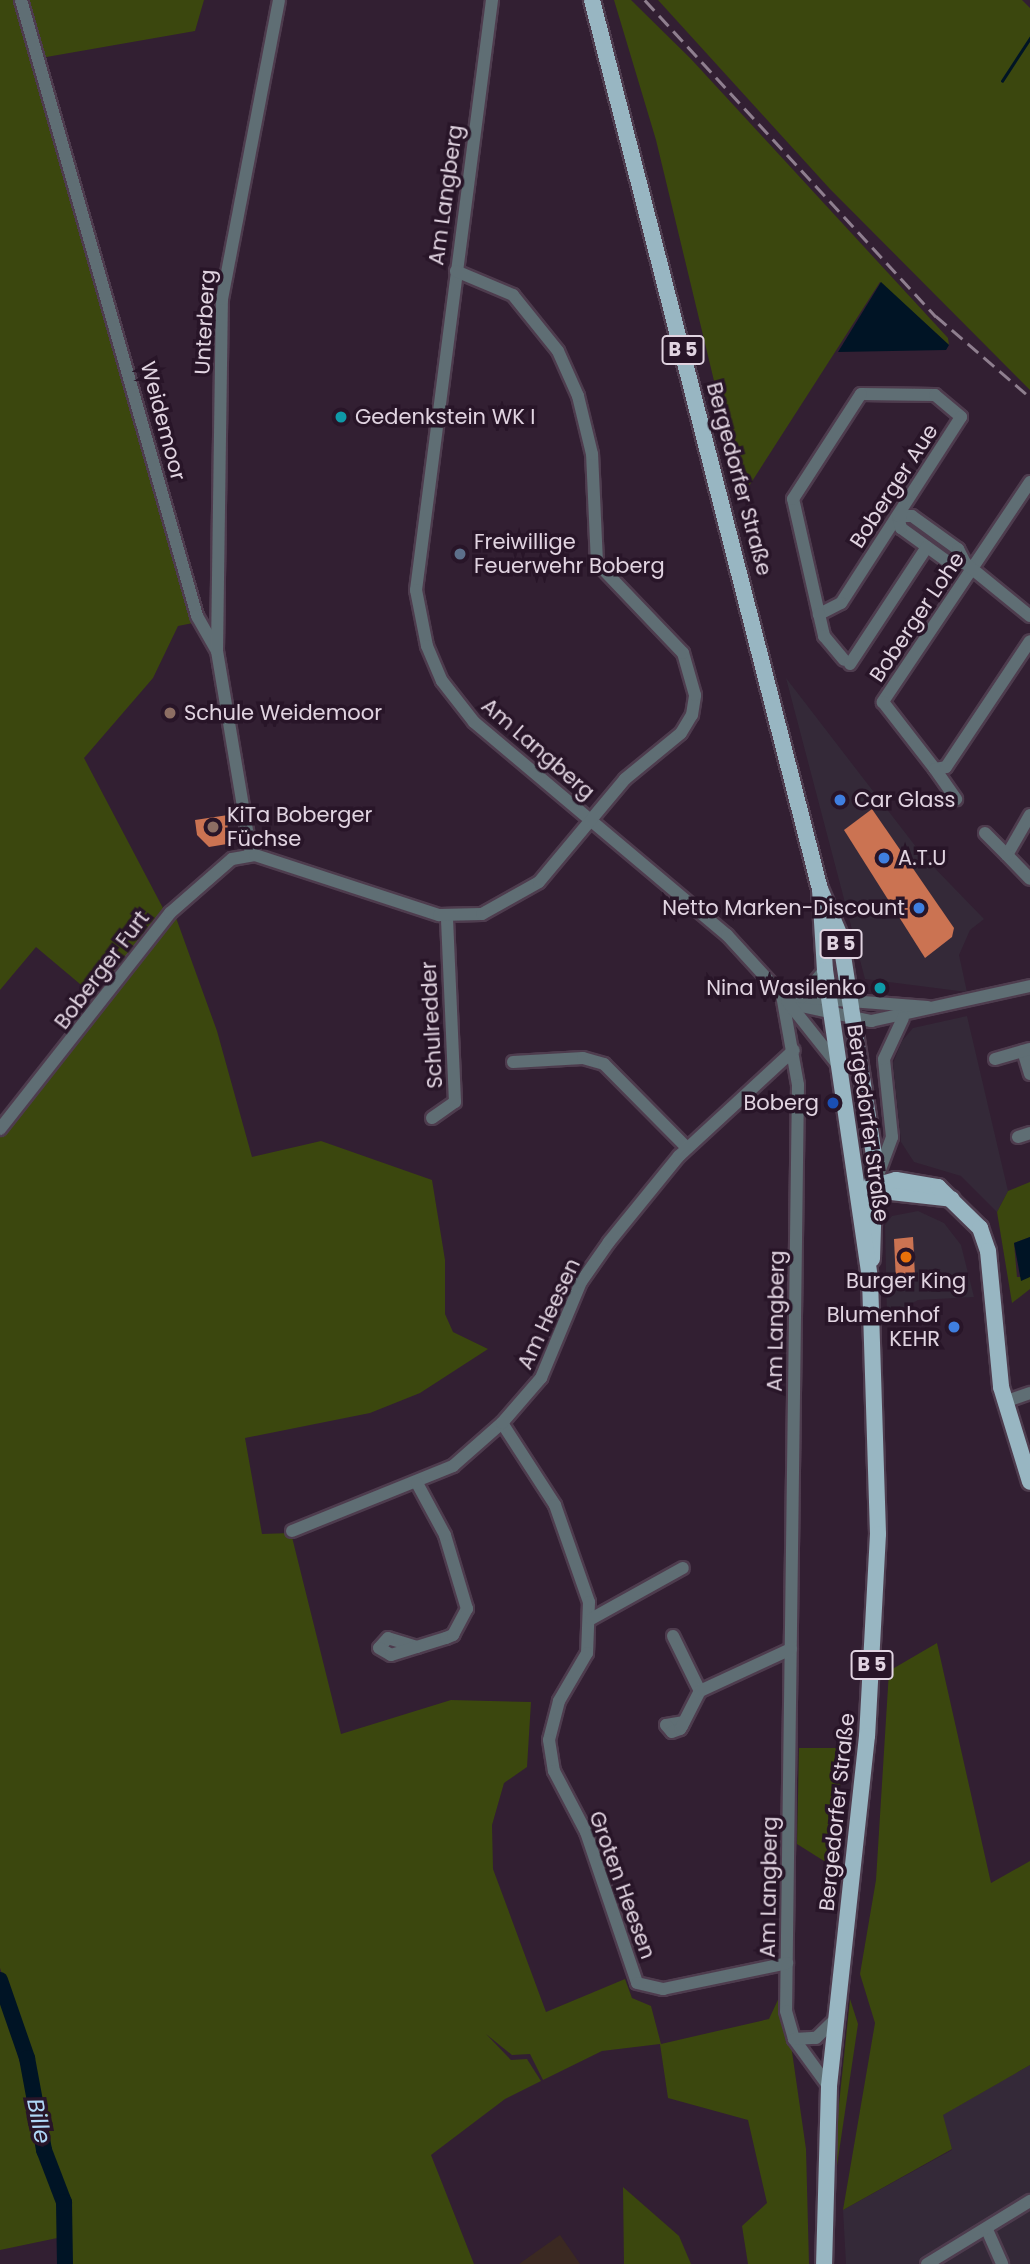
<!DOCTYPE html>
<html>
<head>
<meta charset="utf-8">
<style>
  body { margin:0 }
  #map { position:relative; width:1030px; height:2264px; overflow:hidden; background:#321f32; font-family:Poppins,sans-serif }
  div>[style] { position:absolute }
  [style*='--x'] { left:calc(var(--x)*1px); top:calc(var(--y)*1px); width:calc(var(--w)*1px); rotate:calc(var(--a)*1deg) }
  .commercial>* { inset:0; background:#342938 }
  .medical>* { inset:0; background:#3b2922 }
  .green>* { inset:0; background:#3b470e }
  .water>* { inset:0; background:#001425 }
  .stream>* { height:2.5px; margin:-1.25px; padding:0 1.25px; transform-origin:1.25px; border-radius:1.25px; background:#001425 }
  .river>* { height:16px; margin:-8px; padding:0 8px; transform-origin:8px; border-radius:8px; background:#001425 }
  .building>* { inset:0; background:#cb7352 }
  .roads { filter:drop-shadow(2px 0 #4e3c4e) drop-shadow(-2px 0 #4e3c4e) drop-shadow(0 2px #4e3c4e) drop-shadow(0 -2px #4e3c4e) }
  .minor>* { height:12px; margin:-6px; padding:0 6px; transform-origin:6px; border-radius:6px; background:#5f6e74 }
  .major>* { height:16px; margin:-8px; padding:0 8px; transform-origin:8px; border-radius:8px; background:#98b6c2 }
  .rail>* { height:2.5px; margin-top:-1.25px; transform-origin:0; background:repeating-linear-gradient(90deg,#8f7f8f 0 14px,transparent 0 21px) }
  .dots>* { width:19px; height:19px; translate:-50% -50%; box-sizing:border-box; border:4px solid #281528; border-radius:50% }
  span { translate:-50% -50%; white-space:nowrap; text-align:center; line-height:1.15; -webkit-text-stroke:7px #281528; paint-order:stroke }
  .shield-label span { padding:2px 5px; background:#281528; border:2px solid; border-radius:5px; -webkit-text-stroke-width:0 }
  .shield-label { font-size:19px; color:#e1d4e1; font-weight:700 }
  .street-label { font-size:21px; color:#e1d4e1 }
  .poi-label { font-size:21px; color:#e1d4e1 }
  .left { translate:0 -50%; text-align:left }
  .right { translate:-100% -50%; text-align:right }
  .water-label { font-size:23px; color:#b0d8f7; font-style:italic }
</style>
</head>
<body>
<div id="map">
  <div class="commercial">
    <i style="clip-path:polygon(786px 678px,923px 856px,984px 919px,970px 930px,959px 955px,967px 992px,865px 979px)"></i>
    <i style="clip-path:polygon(967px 1016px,1008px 1191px,997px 1212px,961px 1176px,914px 1162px,901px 1142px,893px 1063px,902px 1041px,913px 1028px)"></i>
    <i style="clip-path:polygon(918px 1211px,944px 1223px,961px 1245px,974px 1297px,918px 1300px,887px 1318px,885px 1225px,892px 1216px)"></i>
    <i style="clip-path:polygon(1030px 2065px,1030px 2264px,846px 2264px,843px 2210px,952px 2150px,942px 2115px)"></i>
  </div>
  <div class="medical">
    <i style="clip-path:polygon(560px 2235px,580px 2264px,519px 2264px)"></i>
  </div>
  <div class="green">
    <i style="clip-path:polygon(0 0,204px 0,195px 31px,35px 59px,193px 623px,178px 626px,153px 678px,84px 758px,164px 910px,99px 1000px,36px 947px,0 990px)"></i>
    <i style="clip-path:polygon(614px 0,631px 0,691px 59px,948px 338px,949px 345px,880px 282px,742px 497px,656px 140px)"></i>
    <i style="clip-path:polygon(658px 0,1022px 0,1030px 8px,1030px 390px,830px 189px)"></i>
    <i style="clip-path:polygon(175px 915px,217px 1031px,252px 1157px,321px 1141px,432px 1180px,445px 1260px,445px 1314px,453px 1332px,488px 1349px,420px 1393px,370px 1413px,245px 1438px,262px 1534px,291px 1533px,341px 1734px,451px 1700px,531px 1702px,527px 1767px,504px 1783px,492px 1825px,493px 1869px,546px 2012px,625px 1979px,632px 1998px,651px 2006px,661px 2044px,769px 2019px,783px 1989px,806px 2149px,809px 2264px,748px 2264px,742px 2226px,767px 2203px,748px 2120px,668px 2098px,660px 2044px,602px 2051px,543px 2080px,530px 2054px,512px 2055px,486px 2034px,511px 2060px,527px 2059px,541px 2081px,505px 2099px,431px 2155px,474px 2264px,64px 2264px,62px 2237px,0 2250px,0 1994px,42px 2138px,31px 2057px,0 1968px,0 1137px)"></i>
    <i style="clip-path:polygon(1030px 1182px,1030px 1237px,1014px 1243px,1017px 1277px,1030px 1277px,1030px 1289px,1012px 1303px,997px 1212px,1008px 1191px)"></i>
    <i style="clip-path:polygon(937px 1643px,991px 1883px,1030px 1861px,1030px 2065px,943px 2115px,952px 2149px,843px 2210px,875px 2023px,860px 1974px,876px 1880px,889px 1671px)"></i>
    <i style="clip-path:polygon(799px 1748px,844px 1748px,832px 1866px,797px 1844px)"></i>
    <i style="clip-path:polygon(850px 1999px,858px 2024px,835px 2179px,836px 2133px)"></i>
    <i style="clip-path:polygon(623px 2187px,679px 2236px,691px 2264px,624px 2264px)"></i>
  </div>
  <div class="water">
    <i style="clip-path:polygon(881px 282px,949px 345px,946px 350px,838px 352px)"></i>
    <i style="clip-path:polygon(1030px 1237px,1030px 1277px,1021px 1281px,1014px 1243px)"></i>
  </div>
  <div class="stream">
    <i style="--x:1002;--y:81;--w:51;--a:-56.9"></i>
  </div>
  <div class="river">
    <i style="--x:0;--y:1980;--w:83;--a:70.9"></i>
    <i style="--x:27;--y:2058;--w:94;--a:79.5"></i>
    <i style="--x:44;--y:2150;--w:56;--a:69"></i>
    <i style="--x:64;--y:2202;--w:62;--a:89.1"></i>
  </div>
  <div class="building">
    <i style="clip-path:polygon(872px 809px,954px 928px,952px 937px,925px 958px,844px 830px)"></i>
    <i style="clip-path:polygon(228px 815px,227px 844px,209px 847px,197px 835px,195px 820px)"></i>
    <i style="clip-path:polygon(913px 1237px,915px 1276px,896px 1282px,894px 1239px)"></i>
  </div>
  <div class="roads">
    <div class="minor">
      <i style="--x:21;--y:0;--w:641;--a:74.05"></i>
      <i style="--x:197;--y:616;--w:40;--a:60.3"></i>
      <i style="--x:217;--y:651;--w:206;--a:80.5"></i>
      <i style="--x:492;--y:0;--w:595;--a:97.34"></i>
      <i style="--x:416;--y:590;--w:57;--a:78.9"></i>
      <i style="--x:427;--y:646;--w:38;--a:67"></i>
      <i style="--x:442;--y:681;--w:52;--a:52"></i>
      <i style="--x:474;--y:722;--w:331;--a:40.1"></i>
      <i style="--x:727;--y:935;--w:81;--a:47.5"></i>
      <i style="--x:782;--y:995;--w:22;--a:30"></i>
      <i style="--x:801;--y:1006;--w:72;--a:12.1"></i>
      <i style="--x:871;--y:1021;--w:163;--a:-12.4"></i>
      <i style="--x:861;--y:394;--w:74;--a:0.8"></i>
      <i style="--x:935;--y:395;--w:34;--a:40"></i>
      <i style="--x:961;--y:417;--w:221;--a:122.8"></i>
      <i style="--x:841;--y:603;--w:25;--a:153"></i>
      <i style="--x:819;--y:614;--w:118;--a:-102.7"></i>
      <i style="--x:793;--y:499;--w:125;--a:-57.1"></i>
      <i style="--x:1030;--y:482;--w:265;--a:123.8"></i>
      <i style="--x:883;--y:702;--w:85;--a:52.2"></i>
      <i style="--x:935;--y:769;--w:11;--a:-10"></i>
      <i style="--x:946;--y:767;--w:151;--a:-56.3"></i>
      <i style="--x:965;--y:563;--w:17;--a:-177"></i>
      <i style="--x:948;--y:562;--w:58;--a:-144.1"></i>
      <i style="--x:901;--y:528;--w:12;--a:-104"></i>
      <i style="--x:898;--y:516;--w:14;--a:0"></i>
      <i style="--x:912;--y:516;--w:57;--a:35.7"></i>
      <i style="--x:958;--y:549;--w:16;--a:63"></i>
      <i style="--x:965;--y:563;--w:84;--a:39.2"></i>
      <i style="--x:819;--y:614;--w:23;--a:77"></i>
      <i style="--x:824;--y:636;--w:31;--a:50"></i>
      <i style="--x:217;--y:651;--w:352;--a:-89.2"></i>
      <i style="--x:222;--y:299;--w:304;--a:-79.2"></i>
      <i style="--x:850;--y:664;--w:140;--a:-56.7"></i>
      <i style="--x:935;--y:769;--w:37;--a:55"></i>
      <i style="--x:1030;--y:815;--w:46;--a:119.9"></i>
      <i style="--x:1007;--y:855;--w:33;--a:46"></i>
      <i style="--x:985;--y:833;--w:31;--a:45"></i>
      <i style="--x:782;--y:995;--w:91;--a:79.9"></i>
      <i style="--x:798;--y:1085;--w:926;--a:90.74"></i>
      <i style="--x:786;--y:2011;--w:29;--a:74"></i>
      <i style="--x:794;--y:2039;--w:59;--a:53.9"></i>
      <i style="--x:786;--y:996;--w:142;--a:4.4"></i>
      <i style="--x:802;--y:997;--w:35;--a:-50"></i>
      <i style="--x:787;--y:1001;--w:87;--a:51.5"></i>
      <i style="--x:1023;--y:1051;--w:24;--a:73"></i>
      <i style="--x:995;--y:1059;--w:36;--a:-16"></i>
      <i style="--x:513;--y:1062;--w:70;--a:-3.3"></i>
      <i style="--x:583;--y:1058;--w:22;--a:16"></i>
      <i style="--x:604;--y:1064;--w:118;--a:45.3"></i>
      <i style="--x:432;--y:1118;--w:28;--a:-35"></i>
      <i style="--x:455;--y:1102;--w:186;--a:-92.5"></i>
      <i style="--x:0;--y:1129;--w:275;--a:-51.8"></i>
      <i style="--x:170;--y:913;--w:82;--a:-41.1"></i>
      <i style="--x:232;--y:859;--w:23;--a:-10"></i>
      <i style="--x:255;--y:855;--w:194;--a:18.1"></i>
      <i style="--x:439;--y:915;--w:43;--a:-1.3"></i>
      <i style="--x:482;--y:914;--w:65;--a:-29.3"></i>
      <i style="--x:539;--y:882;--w:134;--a:-50.1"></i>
      <i style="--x:625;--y:779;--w:72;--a:-39.4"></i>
      <i style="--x:681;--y:733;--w:21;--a:-59"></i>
      <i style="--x:692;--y:715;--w:20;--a:-81"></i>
      <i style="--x:695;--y:695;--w:44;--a:-105.9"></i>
      <i style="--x:683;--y:653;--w:124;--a:-133.7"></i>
      <i style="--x:597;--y:563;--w:109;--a:-92.6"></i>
      <i style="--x:592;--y:454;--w:60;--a:-103.6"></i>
      <i style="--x:578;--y:396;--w:49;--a:-114"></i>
      <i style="--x:558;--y:351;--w:72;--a:-128.8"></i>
      <i style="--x:513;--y:295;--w:62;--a:-157.2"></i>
      <i style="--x:1018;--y:1137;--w:13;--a:-18"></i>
      <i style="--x:875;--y:1183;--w:49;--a:-69.7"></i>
      <i style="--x:892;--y:1137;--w:78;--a:-95.9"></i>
      <i style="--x:884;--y:1059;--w:45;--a:-65.1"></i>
      <i style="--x:1004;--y:1402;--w:28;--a:-19"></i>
      <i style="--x:502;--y:1423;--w:98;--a:57.1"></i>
      <i style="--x:555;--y:1505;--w:103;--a:70.7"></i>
      <i style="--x:589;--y:1602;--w:51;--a:92.2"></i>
      <i style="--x:587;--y:1653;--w:56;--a:120.3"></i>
      <i style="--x:559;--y:1701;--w:40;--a:104.4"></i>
      <i style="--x:549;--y:1740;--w:31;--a:81"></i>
      <i style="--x:554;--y:1771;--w:69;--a:62.3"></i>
      <i style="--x:586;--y:1832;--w:159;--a:71.3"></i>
      <i style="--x:637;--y:1983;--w:27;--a:13"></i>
      <i style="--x:663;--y:1989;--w:127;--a:-11.8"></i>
      <i style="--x:292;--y:1531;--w:174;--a:-22"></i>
      <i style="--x:453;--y:1466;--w:65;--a:-41.3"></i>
      <i style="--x:502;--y:1423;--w:60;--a:-49.1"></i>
      <i style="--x:541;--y:1378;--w:104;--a:-67.4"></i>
      <i style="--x:581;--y:1282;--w:49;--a:-55"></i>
      <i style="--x:609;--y:1242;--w:111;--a:-50.9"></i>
      <i style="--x:679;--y:1156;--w:156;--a:-42.7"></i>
      <i style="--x:591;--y:1619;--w:105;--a:-29"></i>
      <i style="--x:673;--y:1636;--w:61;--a:63.9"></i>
      <i style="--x:417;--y:1647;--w:30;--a:-163"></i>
      <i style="--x:388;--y:1638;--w:13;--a:132"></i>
      <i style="--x:379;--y:1648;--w:14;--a:30"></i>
      <i style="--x:391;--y:1655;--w:58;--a:-17.2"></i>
      <i style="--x:446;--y:1638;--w:8;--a:-23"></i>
      <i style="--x:453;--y:1635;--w:30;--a:-62"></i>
      <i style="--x:467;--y:1609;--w:77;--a:-106.6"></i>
      <i style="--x:445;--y:1535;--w:59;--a:-118.3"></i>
      <i style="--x:684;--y:1722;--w:18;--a:171"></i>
      <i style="--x:666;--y:1725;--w:9;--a:49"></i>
      <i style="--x:672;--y:1732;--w:9;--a:-21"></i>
      <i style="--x:680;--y:1729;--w:4;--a:-56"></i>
      <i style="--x:682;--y:1726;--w:39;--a:-63"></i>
      <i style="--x:700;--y:1691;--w:100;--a:-24.8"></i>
      <i style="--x:794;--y:2039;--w:22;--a:-3"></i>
      <i style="--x:816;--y:2038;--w:29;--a:-44"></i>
      <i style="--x:988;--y:2232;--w:35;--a:66"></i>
      <i style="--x:927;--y:2264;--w:121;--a:-31.5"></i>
    </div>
    <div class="major">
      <i style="--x:592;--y:0;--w:918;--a:75.62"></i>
      <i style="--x:820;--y:889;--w:51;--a:66.9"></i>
      <i style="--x:840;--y:936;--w:230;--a:81.2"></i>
      <i style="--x:875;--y:1163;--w:96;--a:91.8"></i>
      <i style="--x:820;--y:889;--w:81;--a:86.5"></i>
      <i style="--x:825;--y:970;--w:312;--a:81.7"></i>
      <i style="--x:870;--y:1279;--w:255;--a:88.2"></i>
      <i style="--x:878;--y:1534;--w:202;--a:93.1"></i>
      <i style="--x:867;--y:1736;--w:353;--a:96.2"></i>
      <i style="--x:829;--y:2087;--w:177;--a:91.6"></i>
      <i style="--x:872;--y:1182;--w:21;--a:28"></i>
      <i style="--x:891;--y:1192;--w:61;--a:6.5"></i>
      <i style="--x:868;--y:1188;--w:29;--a:-16"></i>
      <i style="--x:896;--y:1180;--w:43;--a:9.5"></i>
      <i style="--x:938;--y:1187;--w:59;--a:44.3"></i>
      <i style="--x:980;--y:1228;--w:24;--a:71"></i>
      <i style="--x:988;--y:1251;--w:137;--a:84.5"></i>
      <i style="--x:1001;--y:1387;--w:99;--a:73"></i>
    </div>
  </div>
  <div class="rail">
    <i style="--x:645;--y:0;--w:430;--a:47.4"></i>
    <i style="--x:936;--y:316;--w:124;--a:40.8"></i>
  </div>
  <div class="dots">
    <i style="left:341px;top:417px;background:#0f9aa8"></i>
    <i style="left:460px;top:554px;background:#5c6f8a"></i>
    <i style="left:170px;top:713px;background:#8d6e63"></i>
    <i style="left:840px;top:800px;background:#3f7fe0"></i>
    <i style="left:213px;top:827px;background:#8d6e63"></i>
    <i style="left:884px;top:858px;background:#3f7fe0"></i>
    <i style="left:919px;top:908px;background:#3f7fe0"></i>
    <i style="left:880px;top:988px;background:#0f9aa8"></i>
    <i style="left:833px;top:1103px;background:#1a4fb4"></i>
    <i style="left:906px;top:1257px;background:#e8710a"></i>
    <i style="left:954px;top:1327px;background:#3f7fe0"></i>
  </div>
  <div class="shield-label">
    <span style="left:683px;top:350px">B 5</span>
    <span style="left:841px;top:944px">B 5</span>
    <span style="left:872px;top:1665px">B 5</span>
  </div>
  <div class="street-label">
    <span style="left:446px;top:195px;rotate:-82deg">Am Langberg</span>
    <span style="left:205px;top:322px;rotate:-87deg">Unterberg</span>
    <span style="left:163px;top:421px;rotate:75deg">Weidemoor</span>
    <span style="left:739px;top:479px;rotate:75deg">Bergedorfer Straße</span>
    <span style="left:894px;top:486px;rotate:-57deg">Boberger Aue</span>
    <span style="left:917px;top:617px;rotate:-56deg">Boberger Lohe</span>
    <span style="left:538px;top:749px;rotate:41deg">Am Langberg</span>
    <span style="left:102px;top:970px;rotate:-53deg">Boberger Furt</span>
    <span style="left:432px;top:1025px;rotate:-93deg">Schulredder</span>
    <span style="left:868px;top:1123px;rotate:82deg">Bergedorfer Straße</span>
    <span style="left:549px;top:1314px;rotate:-65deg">Am Heesen</span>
    <span style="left:776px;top:1321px;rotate:-89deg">Am Langberg</span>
    <span style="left:837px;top:1812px;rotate:-84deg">Bergedorfer Straße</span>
    <span style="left:622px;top:1885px;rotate:70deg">Groten Heesen</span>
    <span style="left:769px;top:1887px;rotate:-89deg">Am Langberg</span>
  </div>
  <div class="poi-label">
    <span class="left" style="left:355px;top:417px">Gedenkstein WK I</span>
    <span class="left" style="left:474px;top:554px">Freiwillige<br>Feuerwehr Boberg</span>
    <span class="left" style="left:184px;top:713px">Schule Weidemoor</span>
    <span class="left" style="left:854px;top:800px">Car Glass</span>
    <span class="left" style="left:227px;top:827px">KiTa Boberger<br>Füchse</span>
    <span class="left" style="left:898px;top:858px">A.T.U</span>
    <span class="right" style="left:905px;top:908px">Netto Marken-Discount</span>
    <span class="right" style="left:866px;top:988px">Nina Wasilenko</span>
    <span class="right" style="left:819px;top:1103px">Boberg</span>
    <span style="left:906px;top:1281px">Burger King</span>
    <span class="right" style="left:940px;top:1327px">Blumenhof<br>KEHR</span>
  </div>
  <div class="water-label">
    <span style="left:39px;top:2121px;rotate:79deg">Bille</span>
  </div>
</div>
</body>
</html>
